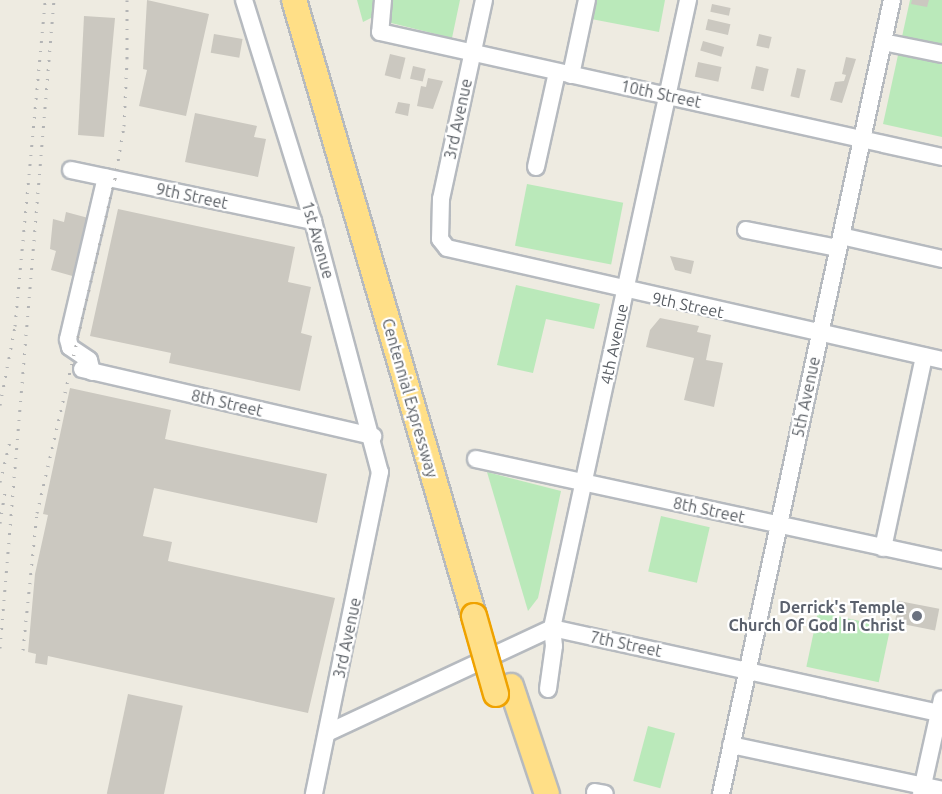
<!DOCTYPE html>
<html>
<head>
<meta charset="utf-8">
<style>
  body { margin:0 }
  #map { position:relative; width:942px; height:794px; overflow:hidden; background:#eeebe1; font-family:Ubuntu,sans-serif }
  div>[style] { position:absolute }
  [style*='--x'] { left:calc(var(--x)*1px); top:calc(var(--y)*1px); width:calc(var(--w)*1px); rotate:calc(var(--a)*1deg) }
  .green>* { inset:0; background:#bae9ba; transform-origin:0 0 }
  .building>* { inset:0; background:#cbc8c0; transform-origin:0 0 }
  .roads { filter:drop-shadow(2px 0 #b6babf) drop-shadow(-2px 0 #b6babf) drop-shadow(0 2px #b6babf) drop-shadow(0 -2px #b6babf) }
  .minor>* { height:16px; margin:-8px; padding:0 8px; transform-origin:8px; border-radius:8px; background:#fff }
  .highway>* { height:24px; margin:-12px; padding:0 12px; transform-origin:12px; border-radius:12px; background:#ffdf87 }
  .rail>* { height:3px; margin-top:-1.5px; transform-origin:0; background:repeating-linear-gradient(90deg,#b3b4b5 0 1.5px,transparent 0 9.5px) }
  .bridges { filter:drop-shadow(2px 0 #efa200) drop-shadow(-2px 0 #efa200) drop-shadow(0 2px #efa200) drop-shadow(0 -2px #efa200) }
  .highway-bridge>* { height:24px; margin:-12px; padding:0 12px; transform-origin:12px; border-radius:12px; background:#ffdf87 }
  .dots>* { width:16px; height:16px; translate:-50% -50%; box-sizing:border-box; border:3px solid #fff; border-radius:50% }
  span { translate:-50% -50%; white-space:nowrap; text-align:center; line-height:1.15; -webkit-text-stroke:4.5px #fff; paint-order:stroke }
  .street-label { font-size:16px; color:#595e64 }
  .worship-label { font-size:16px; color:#5b616d; font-weight:700 }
  .right { translate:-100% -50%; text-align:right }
</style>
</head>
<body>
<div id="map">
  <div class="green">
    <i style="clip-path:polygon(357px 0,460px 0,452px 38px,371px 18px,363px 22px)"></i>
    <i style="clip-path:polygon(590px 0,665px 0,659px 32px,586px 18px)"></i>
    <i style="clip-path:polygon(910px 0,942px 0,942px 137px,883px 124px)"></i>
    <i style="left:527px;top:184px;width:98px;height:63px;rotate:11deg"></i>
    <i style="clip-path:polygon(516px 285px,600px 304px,594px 329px,546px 319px,533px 373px,497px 365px)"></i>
    <i style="clip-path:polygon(487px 472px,561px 491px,538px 598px,528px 611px)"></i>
    <i style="left:661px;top:516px;width:50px;height:57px;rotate:13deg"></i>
    <i style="left:818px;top:612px;width:74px;height:56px;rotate:12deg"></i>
    <i style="left:648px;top:726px;width:28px;height:57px;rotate:15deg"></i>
  </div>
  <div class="building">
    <i style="clip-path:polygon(147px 0,209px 14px,186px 116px,139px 106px,147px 70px,143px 69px)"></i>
    <i style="clip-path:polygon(912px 0,929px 0,927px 7px,911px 4px)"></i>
    <i style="left:712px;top:4px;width:19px;height:8px;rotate:12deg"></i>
    <i style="clip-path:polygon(84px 16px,115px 18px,104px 137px,78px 135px)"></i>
    <i style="left:708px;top:19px;width:23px;height:11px;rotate:13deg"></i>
    <i style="left:214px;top:34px;width:29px;height:19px;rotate:10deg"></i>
    <i style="left:759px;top:34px;width:13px;height:12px;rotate:13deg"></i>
    <i style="left:703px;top:41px;width:22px;height:10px;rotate:16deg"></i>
    <i style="left:390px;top:54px;width:16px;height:22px;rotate:14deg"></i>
    <i style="clip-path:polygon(846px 57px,856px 59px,842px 103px,830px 100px,835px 82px,844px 81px,846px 75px,842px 74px)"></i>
    <i style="left:698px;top:62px;width:24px;height:15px;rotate:12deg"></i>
    <i style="left:413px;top:66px;width:13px;height:13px;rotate:13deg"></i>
    <i style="left:756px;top:66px;width:13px;height:23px;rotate:13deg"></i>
    <i style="left:797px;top:68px;width:9px;height:29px;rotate:13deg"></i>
    <i style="clip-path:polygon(428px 78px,443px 81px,433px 109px,417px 106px,421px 86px,426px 87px)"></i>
    <i style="clip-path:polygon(398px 102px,410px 104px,408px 116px,395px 113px)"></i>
    <i style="clip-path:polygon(195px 113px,257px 126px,254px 137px,266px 139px,258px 177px,185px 162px)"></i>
    <i style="clip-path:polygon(118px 209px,295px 247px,288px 282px,311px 287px,301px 333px,312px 336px,300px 391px,169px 363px,171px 353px,90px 336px)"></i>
    <i style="clip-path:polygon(66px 212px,92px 219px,76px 277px,51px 270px,56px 251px,50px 249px,53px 219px,64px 222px)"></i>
    <i style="clip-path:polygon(670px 256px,694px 261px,691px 274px,675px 270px)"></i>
    <i style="clip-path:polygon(660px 318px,699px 326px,697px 332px,711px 335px,706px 360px,723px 363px,714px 407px,684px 400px,694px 358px,646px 347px,650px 330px)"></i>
    <i style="clip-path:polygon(70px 388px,171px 410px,165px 439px,327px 474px,317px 523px,154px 488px,143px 536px,172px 542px,168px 561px,335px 598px,308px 713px,48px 656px,47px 665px,35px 663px,36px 654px,28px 652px,35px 574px,48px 515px,43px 514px)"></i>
    <i style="left:899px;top:601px;width:41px;height:22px;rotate:11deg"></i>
    <i style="left:128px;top:694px;width:56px;height:102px;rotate:12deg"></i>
  </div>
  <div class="roads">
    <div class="minor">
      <i style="--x:244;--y:0;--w:232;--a:72.7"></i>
      <i style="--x:313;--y:221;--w:260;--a:75.1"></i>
      <i style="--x:380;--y:472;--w:329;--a:101.6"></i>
      <i style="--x:383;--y:0;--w:32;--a:95"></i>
      <i style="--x:380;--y:32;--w:576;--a:12.54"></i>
      <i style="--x:484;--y:0;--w:204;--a:102.2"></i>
      <i style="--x:441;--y:199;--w:40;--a:91.4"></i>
      <i style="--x:440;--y:239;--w:11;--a:52"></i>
      <i style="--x:447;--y:248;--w:508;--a:12.75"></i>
      <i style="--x:883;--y:42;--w:60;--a:11.5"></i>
      <i style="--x:571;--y:75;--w:77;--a:-78"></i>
      <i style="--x:536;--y:167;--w:97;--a:-77.5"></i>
      <i style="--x:71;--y:170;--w:247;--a:11.9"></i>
      <i style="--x:746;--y:230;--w:94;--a:11.1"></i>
      <i style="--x:841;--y:236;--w:104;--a:12.8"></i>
      <i style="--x:82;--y:369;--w:299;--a:13"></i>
      <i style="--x:92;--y:372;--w:12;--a:-104"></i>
      <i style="--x:89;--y:360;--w:23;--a:-146"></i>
      <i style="--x:70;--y:347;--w:8;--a:-104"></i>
      <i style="--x:68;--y:339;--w:166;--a:-76.8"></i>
      <i style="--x:476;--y:459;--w:477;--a:12.2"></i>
      <i style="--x:883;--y:548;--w:196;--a:-77.9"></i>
      <i style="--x:548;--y:689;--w:43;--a:-82.1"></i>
      <i style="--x:554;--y:646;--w:18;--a:-96"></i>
      <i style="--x:552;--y:628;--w:643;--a:-77.78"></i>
      <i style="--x:327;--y:733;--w:248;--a:-25"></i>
      <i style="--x:552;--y:628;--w:399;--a:12.4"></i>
      <i style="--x:731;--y:745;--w:216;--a:12"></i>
      <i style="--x:595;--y:792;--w:10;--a:11"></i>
      <i style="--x:721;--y:794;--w:812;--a:-77.85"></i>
      <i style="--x:921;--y:794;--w:97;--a:-77.5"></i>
    </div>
    <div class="highway">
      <i style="--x:294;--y:0;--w:642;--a:73.71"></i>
      <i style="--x:511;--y:686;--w:114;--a:71.6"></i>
    </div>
  </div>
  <div class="rail">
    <i style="--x:127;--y:0;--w:66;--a:90"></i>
    <i style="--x:0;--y:405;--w:80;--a:-79.2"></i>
    <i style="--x:15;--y:326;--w:327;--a:-84.7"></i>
    <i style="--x:0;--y:482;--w:46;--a:-76.3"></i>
    <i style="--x:0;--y:523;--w:32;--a:-81"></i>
    <i style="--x:0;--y:648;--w:650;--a:-85.24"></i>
    <i style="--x:23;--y:650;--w:138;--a:-84.2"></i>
    <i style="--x:37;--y:513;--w:343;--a:-76.9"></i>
    <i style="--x:115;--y:179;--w:54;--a:-80.4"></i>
    <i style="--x:124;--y:126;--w:67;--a:-87.4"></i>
  </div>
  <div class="bridges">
    <div class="highway-bridge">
      <i style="--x:474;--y:616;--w:81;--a:74.2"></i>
    </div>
  </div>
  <div class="dots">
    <i style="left:917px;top:616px;background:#6b7280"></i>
  </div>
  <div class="street-label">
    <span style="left:661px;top:94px;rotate:12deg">10th Street</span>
    <span style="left:458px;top:119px;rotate:-78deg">3rd Avenue</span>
    <span style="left:192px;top:196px;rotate:12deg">9th Street</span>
    <span style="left:318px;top:240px;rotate:74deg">1st Avenue</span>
    <span style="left:688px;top:305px;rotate:12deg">9th Street</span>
    <span style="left:614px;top:344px;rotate:-78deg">4th Avenue</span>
    <span style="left:806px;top:397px;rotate:-78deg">5th Avenue</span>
    <span style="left:410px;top:398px;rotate:74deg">Centennial Expressway</span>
    <span style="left:227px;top:403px;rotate:13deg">8th Street</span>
    <span style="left:709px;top:510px;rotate:12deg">8th Street</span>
    <span style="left:347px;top:638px;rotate:-78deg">3rd Avenue</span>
    <span style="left:626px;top:644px;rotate:12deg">7th Street</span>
  </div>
  <div class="worship-label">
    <span class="right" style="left:905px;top:616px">Derrick's Temple<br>Church Of God In Christ</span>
  </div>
</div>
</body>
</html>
